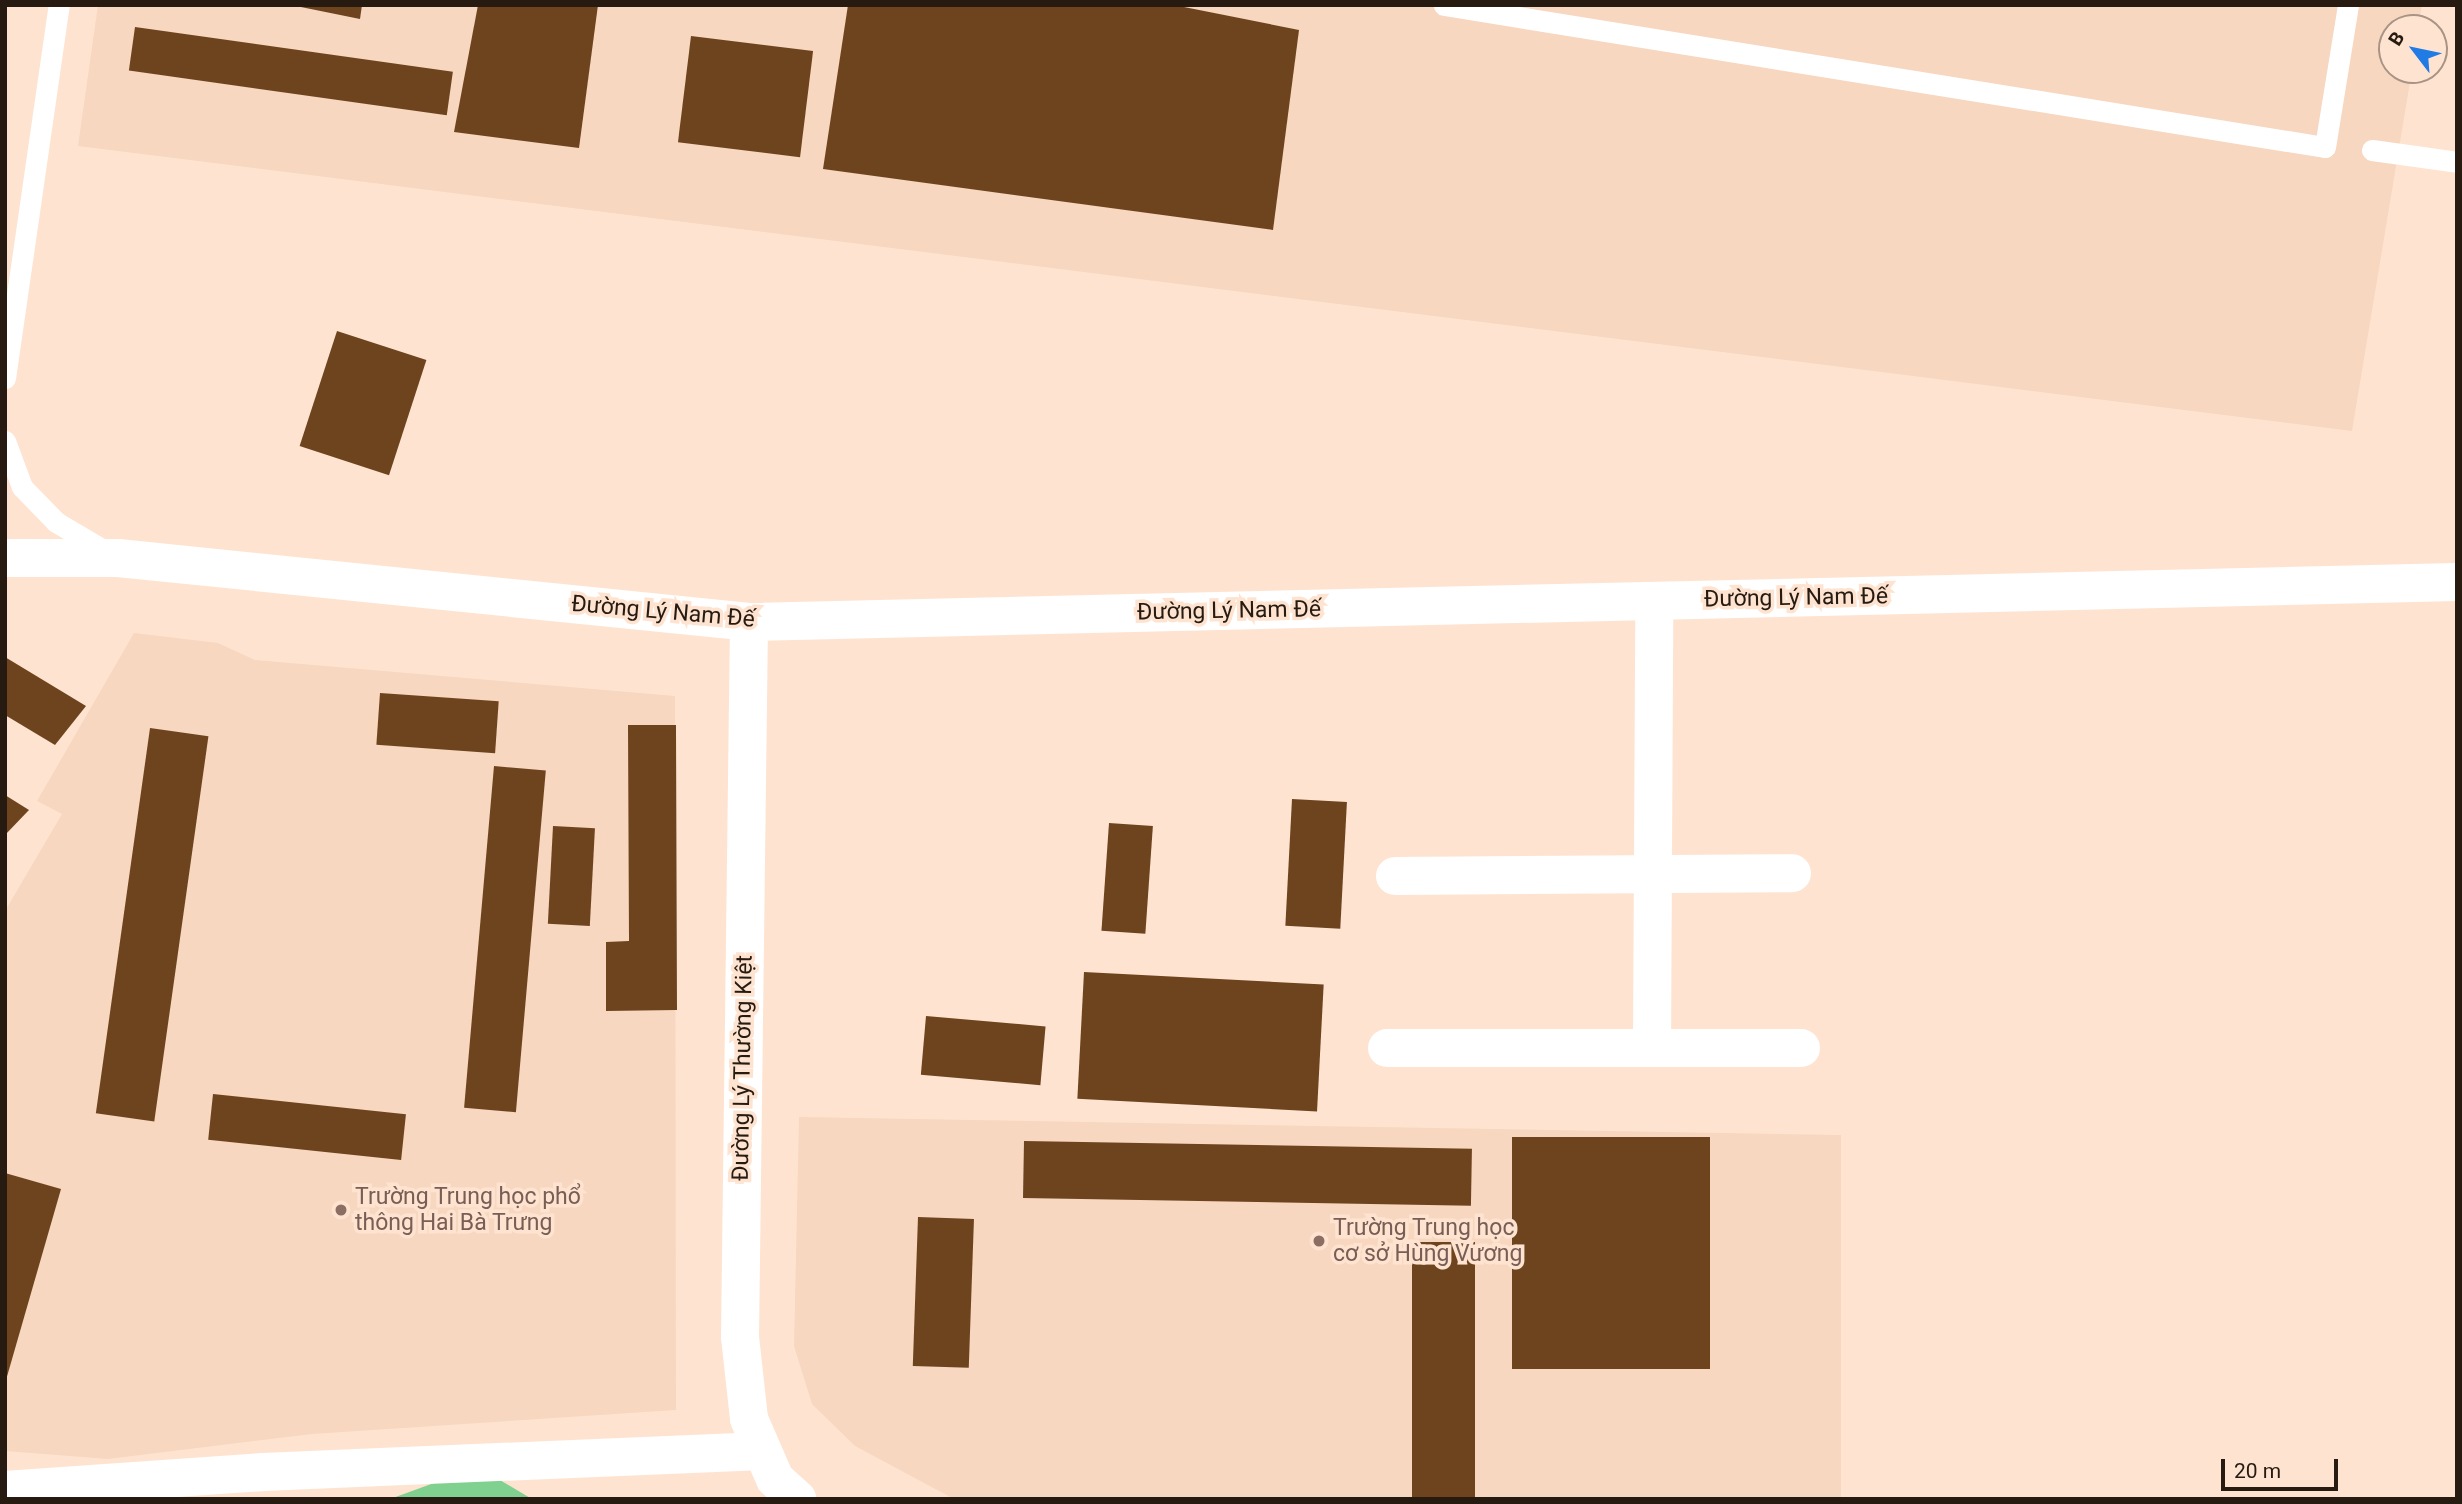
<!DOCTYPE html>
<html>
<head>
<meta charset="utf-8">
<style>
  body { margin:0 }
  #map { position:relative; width:2462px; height:1504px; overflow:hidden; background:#fee4d0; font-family:Roboto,sans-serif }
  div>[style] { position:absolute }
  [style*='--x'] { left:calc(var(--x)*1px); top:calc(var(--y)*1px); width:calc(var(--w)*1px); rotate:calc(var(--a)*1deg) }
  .built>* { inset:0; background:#f7d7bf }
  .green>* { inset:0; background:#80d190 }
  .building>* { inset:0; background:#6e441f; transform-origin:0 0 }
  .lane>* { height:21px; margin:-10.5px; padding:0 10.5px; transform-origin:10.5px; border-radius:10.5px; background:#fff }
  .street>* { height:38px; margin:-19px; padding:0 19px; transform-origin:19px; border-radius:19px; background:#fff }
  .secondary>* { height:38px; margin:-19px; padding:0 19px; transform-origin:19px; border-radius:19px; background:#fff }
  .dots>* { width:19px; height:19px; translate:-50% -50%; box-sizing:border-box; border:4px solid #fee4d0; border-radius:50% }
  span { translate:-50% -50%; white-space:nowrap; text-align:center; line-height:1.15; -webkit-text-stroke:7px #fee4d0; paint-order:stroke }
  .street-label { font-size:23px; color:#261a11 }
  .education-label { font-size:23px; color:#785e54 }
  .left { translate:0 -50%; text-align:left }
  .frame { position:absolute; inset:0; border:7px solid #261a11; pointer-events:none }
  .north { position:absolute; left:2378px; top:14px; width:70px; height:70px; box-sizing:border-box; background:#fee4d0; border:2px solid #a89384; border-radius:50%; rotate:302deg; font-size:19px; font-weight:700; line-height:28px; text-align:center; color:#261a11 }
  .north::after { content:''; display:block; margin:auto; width:24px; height:32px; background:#207be5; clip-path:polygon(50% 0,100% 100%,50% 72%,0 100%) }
  .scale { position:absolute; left:2221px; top:1459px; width:117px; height:32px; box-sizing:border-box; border:4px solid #261a11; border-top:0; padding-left:9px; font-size:21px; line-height:24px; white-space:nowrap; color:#261a11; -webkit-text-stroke:5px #fee4d0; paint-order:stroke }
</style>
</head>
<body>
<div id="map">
  <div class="built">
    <i style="clip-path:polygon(98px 5px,2422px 5px,2418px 28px,2392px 28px,2392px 70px,2412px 70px,2352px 431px,78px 146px)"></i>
    <i style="clip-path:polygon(134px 633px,218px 643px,255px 660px,675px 696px,676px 1410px,312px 1434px,108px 1459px,5px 1451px,5px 911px,62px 814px,37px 801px)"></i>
    <i style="clip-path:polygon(799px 1117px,1841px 1135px,1841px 1499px,954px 1499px,855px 1446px,812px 1404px,794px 1346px)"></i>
  </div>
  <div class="green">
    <i style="clip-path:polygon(478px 1467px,532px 1499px,390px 1499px)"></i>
  </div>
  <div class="building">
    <i style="clip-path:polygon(291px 5px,362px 5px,360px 19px)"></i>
    <i style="clip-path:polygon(478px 5px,598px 5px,579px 148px,454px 132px)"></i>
    <i style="clip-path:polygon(848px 5px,1174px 5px,1299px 30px,1273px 230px,823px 169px)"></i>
    <i style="left:135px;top:27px;width:321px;height:44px;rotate:8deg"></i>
    <i style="left:691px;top:36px;width:123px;height:107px;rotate:7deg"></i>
    <i style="left:337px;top:331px;width:94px;height:121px;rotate:18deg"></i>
    <i style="clip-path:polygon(5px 657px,86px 706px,55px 745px,5px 715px)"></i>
    <i style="left:380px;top:693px;width:119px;height:52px;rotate:4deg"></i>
    <i style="clip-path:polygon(628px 725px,676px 725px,677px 1010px,606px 1011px,606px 942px,629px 941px)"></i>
    <i style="left:150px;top:728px;width:59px;height:389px;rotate:8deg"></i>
    <i style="left:494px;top:766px;width:52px;height:343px;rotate:5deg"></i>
    <i style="clip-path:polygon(5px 795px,29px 810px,5px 835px)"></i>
    <i style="left:1292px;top:799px;width:55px;height:127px;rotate:3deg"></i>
    <i style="left:1109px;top:823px;width:44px;height:108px;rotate:4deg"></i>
    <i style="left:553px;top:826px;width:42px;height:98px;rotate:3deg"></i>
    <i style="left:1084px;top:972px;width:240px;height:127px;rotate:3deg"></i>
    <i style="left:926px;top:1016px;width:120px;height:59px;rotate:5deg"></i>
    <i style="left:213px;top:1094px;width:194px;height:46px;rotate:6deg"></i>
    <i style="left:1710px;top:1137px;width:232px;height:198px;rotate:90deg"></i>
    <i style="left:1024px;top:1141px;width:448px;height:57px;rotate:1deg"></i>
    <i style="clip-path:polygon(5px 1173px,61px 1189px,6px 1380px,5px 1380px)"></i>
    <i style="left:918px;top:1217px;width:56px;height:149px;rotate:2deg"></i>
    <i style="left:1475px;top:1242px;width:257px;height:63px;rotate:90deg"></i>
  </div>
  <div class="lane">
    <i style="--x:1444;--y:5;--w:892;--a:9.16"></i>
    <i style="--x:2325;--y:147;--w:144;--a:-80.8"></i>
    <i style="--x:2372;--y:150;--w:86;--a:8"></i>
    <i style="--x:5;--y:378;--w:377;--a:-81.8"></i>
    <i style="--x:5;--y:441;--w:49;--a:69.7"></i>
    <i style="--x:22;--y:487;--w:49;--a:45.8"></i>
    <i style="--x:56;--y:522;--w:59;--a:30.5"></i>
  </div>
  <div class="street">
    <i style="--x:749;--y:622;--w:715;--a:90.72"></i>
    <i style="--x:740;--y:1337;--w:82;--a:83.7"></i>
    <i style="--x:749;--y:1419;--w:65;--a:66.6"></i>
    <i style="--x:775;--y:1479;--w:30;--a:42"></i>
    <i style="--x:1395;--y:876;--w:397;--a:-0.4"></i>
    <i style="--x:1387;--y:1048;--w:414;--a:0"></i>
    <i style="--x:1652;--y:1048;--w:447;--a:-89.7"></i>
    <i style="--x:5;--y:1490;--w:259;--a:-4"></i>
    <i style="--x:263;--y:1472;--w:500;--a:-2.41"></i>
  </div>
  <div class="secondary">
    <i style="--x:5;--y:558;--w:113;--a:0"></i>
    <i style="--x:118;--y:558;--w:634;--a:5.79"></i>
    <i style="--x:749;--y:622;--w:1708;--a:-1.34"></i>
  </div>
  <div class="dots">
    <i style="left:341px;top:1210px;background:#8d6e63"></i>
    <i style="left:1319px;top:1241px;background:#8d6e63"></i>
  </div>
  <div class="street-label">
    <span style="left:1796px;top:598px;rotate:-1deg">Đường Lý Nam Đế</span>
    <span style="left:1229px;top:611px;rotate:-1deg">Đường Lý Nam Đế</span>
    <span style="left:663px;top:612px;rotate:5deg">Đường Lý Nam Đế</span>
    <span style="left:743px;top:1068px;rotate:-89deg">Đường Lý Thường Kiệt</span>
  </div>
  <div class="education-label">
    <span class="left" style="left:355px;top:1210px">Trường Trung học phổ<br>thông Hai Bà Trưng</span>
    <span class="left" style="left:1333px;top:1241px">Trường Trung học<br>cơ sở Hùng Vương</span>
  </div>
  <div class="frame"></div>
  <div class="north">B</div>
  <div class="scale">20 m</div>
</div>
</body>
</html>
